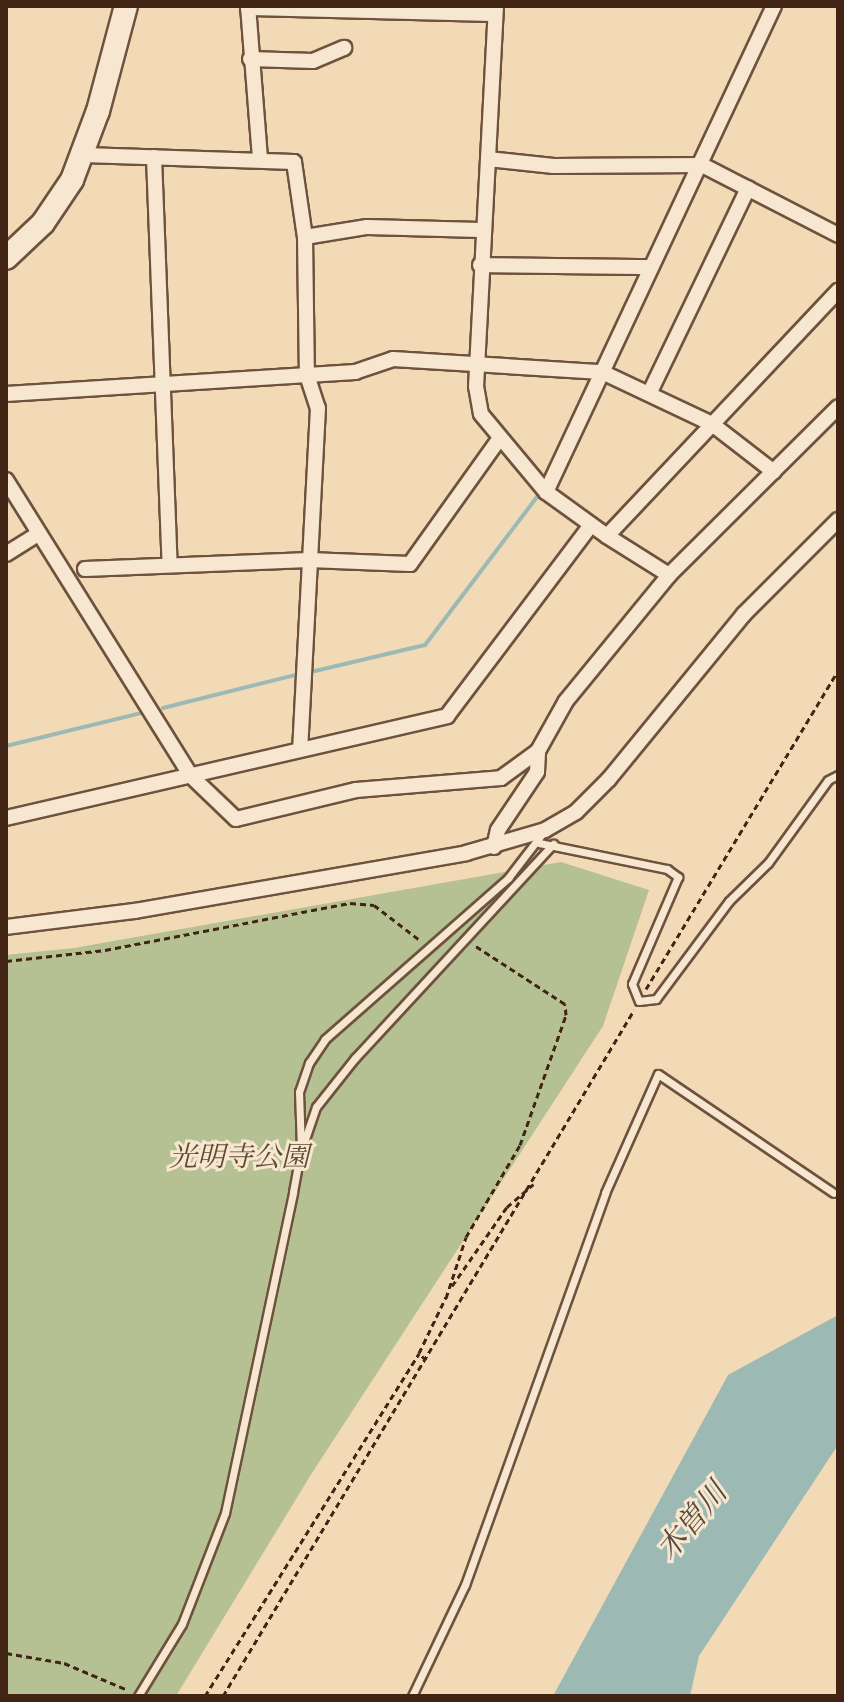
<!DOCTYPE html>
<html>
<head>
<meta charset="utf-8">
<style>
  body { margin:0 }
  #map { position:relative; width:844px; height:1702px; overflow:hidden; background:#f3dab7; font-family:"Sorts Mill Goudy","Noto Serif JP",serif }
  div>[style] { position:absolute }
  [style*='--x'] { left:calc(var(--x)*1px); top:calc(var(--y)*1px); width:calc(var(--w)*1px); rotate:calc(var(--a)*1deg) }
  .green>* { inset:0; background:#b5c192 }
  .water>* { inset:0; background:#9cbab3 }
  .stream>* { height:4px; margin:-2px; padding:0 2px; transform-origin:2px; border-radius:2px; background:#9cbab3 }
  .path>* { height:3px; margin-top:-1.5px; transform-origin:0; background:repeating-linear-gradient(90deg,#422415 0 6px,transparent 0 10px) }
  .roads { filter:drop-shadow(2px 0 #6e523e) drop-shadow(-2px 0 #6e523e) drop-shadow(0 2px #6e523e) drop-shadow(0 -2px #6e523e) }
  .lane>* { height:7px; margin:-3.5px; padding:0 3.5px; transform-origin:3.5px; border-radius:3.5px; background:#f7e7d0 }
  .street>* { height:14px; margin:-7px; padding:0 7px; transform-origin:7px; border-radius:7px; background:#f7e7d0 }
  .secondary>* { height:22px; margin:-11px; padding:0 11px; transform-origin:11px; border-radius:11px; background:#f7e7d0 }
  span { translate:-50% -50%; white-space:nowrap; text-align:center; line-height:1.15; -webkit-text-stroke:6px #f7e7d0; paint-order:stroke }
  .park-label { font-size:28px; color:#5f4b34; font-style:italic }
  .water-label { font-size:30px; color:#584a3c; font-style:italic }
  .frame { position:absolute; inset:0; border:8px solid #422415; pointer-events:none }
</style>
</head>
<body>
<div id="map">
  <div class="green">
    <i style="clip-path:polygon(561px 862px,649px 890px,603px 1026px,312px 1473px,176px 1696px,6px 1696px,6px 955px,74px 948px)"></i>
  </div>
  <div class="water">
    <i style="clip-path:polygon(838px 1315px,838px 1445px,699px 1656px,690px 1696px,553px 1696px,728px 1375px)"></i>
  </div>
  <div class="stream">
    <i style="--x:315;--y:671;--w:113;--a:-13.3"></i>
    <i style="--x:425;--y:645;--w:189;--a:-52.9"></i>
    <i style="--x:163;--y:708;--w:140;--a:-14"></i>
    <i style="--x:6;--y:746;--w:143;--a:-13.7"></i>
  </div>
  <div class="path">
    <i style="--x:6;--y:961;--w:100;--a:-6.3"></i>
    <i style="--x:105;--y:950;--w:249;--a:-10.9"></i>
    <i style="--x:350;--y:903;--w:24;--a:5"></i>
    <i style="--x:374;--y:905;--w:59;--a:37.5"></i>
    <i style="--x:646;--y:989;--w:371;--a:-58.9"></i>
    <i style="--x:452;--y:1286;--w:96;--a:-55.2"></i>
    <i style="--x:507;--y:1207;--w:35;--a:-41"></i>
    <i style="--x:446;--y:1298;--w:64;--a:-71.8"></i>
    <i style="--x:466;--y:1237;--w:107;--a:-59.6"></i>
    <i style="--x:520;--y:1145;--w:138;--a:-70.5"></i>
    <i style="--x:566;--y:1015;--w:11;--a:-95"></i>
    <i style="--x:565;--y:1004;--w:108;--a:-147"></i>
    <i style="--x:426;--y:1360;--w:10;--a:-135"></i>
    <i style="--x:419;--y:1353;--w:62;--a:-64.3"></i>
    <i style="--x:6;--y:1653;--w:59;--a:9.8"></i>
    <i style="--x:64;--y:1663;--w:69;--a:22.9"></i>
    <i style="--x:205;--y:1696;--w:404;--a:-58"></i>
    <i style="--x:223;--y:1696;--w:800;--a:-59.07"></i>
  </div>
  <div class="roads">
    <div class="lane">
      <i style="--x:539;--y:843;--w:131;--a:11.5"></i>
      <i style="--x:667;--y:869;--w:14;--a:36"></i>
      <i style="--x:678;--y:877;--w:116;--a:113.3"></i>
      <i style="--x:632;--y:984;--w:18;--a:68"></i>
      <i style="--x:639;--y:1001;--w:17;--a:-7"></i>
      <i style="--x:656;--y:999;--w:122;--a:-53.3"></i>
      <i style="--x:729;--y:901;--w:54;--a:-44.3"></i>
      <i style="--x:768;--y:863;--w:102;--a:-54.1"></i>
      <i style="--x:828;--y:780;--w:11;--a:-27"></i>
      <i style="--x:303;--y:1145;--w:40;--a:-71.1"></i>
      <i style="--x:316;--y:1107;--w:63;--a:-51.5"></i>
      <i style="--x:355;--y:1058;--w:292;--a:-47.2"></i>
      <i style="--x:138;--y:1696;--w:84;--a:-58.6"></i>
      <i style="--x:182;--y:1624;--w:119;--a:-68.8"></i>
      <i style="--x:225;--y:1513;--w:328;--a:-78"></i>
      <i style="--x:293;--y:1192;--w:44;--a:-79.5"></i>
      <i style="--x:301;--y:1149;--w:57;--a:-92"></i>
      <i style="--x:299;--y:1092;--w:31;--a:-71"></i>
      <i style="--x:309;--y:1063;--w:29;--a:-56"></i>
      <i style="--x:325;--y:1039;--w:244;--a:-41.3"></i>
      <i style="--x:508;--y:878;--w:61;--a:-52.4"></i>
      <i style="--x:412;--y:1696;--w:123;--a:-64.5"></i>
      <i style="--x:465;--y:1585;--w:416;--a:-70.3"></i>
      <i style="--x:605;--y:1193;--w:130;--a:-66"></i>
      <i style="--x:658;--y:1074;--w:212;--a:34.1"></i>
    </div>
    <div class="street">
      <i style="--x:248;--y:6;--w:152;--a:85.5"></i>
      <i style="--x:496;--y:6;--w:381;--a:93"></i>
      <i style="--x:476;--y:386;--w:28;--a:80"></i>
      <i style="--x:481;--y:414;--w:102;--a:50.2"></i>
      <i style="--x:546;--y:492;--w:75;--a:35.8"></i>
      <i style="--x:607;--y:536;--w:337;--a:-46.7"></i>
      <i style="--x:248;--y:8;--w:247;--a:1.4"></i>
      <i style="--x:250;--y:59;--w:63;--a:1.8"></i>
      <i style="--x:313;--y:61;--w:34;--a:-23"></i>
      <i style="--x:84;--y:155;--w:210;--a:1.9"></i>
      <i style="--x:294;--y:162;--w:76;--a:81.7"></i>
      <i style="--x:305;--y:237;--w:138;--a:89.2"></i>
      <i style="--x:307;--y:375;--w:35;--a:72"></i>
      <i style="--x:318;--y:408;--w:342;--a:93"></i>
      <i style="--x:154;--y:157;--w:408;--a:87.8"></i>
      <i style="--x:488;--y:159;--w:66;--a:6.1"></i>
      <i style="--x:554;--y:166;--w:148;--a:-0.4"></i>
      <i style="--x:702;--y:165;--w:153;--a:27.2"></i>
      <i style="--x:305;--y:237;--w:63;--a:-9.2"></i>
      <i style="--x:367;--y:227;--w:113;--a:1.5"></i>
      <i style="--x:480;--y:265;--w:171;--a:0.7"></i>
      <i style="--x:650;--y:392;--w:226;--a:-64.3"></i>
      <i style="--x:6;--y:394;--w:350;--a:-3.6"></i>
      <i style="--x:355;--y:372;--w:40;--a:-18.9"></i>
      <i style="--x:393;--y:359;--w:209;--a:3.6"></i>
      <i style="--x:602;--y:372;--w:122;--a:25.3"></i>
      <i style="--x:712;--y:424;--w:78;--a:37.7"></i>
      <i style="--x:6;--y:480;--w:349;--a:58"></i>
      <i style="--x:191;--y:776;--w:62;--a:43.7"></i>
      <i style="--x:236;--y:819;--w:123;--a:-13.6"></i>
      <i style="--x:356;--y:790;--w:145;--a:-4.7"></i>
      <i style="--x:501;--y:778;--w:46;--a:-36.1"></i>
      <i style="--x:546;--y:492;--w:537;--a:-64.87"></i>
      <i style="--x:607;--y:536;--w:73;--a:32.2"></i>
      <i style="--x:6;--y:554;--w:38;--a:-32"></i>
      <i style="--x:85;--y:569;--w:224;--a:-2.3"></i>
      <i style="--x:309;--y:560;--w:101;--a:2.3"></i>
      <i style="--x:410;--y:564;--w:153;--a:-54.5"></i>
      <i style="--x:6;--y:818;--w:453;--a:-13"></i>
      <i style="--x:447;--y:716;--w:238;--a:-53"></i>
      <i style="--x:494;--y:847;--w:17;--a:-77"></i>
      <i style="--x:498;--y:830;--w:70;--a:-56.1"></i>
      <i style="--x:537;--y:772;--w:21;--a:-87"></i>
      <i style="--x:538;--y:751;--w:57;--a:-60.8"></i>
      <i style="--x:566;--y:701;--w:163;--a:-50.7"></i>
      <i style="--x:669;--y:575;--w:238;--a:-44.8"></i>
      <i style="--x:6;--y:927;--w:130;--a:-7.1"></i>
      <i style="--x:135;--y:911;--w:336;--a:-9.9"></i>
      <i style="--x:466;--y:853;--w:82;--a:-16.2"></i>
      <i style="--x:545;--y:830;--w:36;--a:-30"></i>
      <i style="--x:576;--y:812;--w:47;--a:-45"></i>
      <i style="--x:609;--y:779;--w:213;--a:-50.7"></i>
      <i style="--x:744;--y:614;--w:133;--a:-45"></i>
    </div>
    <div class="secondary">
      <i style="--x:6;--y:258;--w:51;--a:-43.4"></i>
      <i style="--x:43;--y:223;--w:52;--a:-56"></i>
      <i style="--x:72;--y:180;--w:74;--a:-69.4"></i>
      <i style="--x:98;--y:111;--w:109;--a:-75.1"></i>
    </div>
  </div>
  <div class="park-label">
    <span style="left:239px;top:1159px">光明寺公園</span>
  </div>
  <div class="water-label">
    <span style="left:694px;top:1523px;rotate:-50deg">木曽川</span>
  </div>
  <div class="frame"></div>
</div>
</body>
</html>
